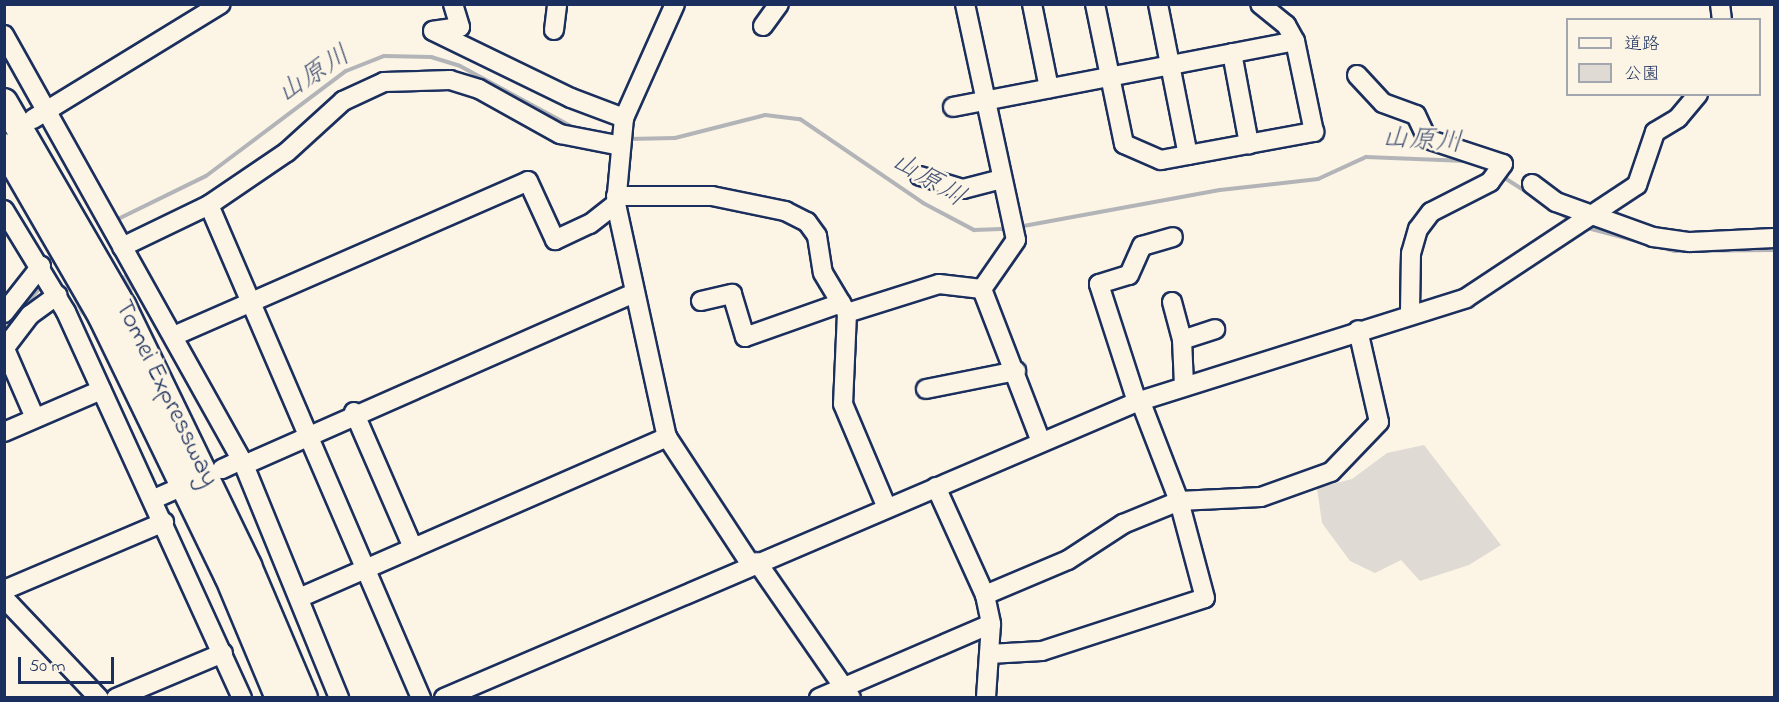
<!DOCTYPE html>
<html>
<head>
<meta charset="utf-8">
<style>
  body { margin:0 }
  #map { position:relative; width:1779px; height:702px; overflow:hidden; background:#fcf5e5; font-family:"Indie Flower","Klee One",sans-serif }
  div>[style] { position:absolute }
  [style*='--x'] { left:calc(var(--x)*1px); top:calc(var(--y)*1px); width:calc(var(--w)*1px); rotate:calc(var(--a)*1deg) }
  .green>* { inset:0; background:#dfdbd4 }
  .stream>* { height:4px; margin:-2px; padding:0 2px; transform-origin:2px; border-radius:2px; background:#b2b4b8 }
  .minor-tunnel>* { height:18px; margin-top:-9px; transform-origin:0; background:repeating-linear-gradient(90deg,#cfcdca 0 18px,transparent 0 27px) }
  .roads { filter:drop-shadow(2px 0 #1b2f5e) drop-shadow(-2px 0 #1b2f5e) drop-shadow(0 2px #1b2f5e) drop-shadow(0 -2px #1b2f5e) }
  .minor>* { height:18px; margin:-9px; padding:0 9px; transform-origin:9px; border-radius:9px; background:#fcf5e5 }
  .highway>* { height:26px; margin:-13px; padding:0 13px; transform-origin:13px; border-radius:13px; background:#fcf5e5 }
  span { translate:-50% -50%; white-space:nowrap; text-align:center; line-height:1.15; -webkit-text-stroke:5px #fcf5e5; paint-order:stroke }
  .street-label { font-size:26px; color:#1b2f5e }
  .water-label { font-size:27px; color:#485779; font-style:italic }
  .frame { position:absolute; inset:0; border:6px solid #1b2f5e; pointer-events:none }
  .legend { position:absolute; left:1566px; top:18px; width:195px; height:78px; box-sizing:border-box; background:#fcf5e5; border:2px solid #a2a6af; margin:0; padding:8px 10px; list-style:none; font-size:18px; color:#1b2f5e }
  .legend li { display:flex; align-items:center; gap:12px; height:30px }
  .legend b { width:30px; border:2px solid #a2a6af }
  .scale { position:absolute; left:18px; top:657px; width:96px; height:27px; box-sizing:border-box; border:3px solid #1b2f5e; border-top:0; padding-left:8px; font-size:18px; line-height:21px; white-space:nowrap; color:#1b2f5e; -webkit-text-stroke:4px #fcf5e5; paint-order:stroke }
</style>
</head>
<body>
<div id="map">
  <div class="green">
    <i style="clip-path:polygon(1424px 445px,1501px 545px,1469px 565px,1420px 581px,1401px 560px,1375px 573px,1350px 561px,1322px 523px,1317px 488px,1352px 479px,1387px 453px)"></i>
  </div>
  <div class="stream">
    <i style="--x:628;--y:139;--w:47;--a:-1.2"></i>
    <i style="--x:675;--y:138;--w:93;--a:-14.3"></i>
    <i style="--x:765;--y:115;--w:35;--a:7"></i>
    <i style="--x:800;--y:119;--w:149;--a:34.3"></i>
    <i style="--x:923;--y:203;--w:58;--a:27.9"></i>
    <i style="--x:974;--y:230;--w:34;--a:-2"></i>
    <i style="--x:1500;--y:175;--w:85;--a:32.6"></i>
    <i style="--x:114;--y:221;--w:102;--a:-26.1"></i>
    <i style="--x:206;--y:176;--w:175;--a:-36.9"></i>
    <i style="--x:346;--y:71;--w:41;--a:-21.5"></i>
    <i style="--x:384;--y:56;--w:47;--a:1.2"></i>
    <i style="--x:431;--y:57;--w:30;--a:17"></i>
    <i style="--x:460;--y:66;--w:130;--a:28.5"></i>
    <i style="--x:1018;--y:227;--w:205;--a:-10.4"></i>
    <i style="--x:1220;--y:190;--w:99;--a:-6.4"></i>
    <i style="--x:1318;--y:179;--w:53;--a:-24.6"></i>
    <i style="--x:1366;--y:157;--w:100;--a:2.3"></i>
    <i style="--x:1584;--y:227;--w:93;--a:14.9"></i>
    <i style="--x:1674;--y:251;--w:100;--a:-0.6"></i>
    <i style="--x:4;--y:326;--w:55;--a:-46.5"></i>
  </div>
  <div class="minor-tunnel">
    <i style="--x:77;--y:307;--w:59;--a:-25.3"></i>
  </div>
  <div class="roads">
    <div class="minor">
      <i style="--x:453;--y:4;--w:24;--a:73"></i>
      <i style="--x:460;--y:27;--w:27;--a:172"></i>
      <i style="--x:433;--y:31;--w:153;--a:25.9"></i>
      <i style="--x:571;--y:98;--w:57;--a:20.7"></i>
      <i style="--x:675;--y:4;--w:125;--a:114.1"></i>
      <i style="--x:624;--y:118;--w:86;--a:95.3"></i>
      <i style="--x:616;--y:204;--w:239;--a:77.7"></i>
      <i style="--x:667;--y:437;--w:153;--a:56.7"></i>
      <i style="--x:965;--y:4;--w:241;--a:77.8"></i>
      <i style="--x:1016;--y:240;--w:60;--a:124.8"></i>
      <i style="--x:982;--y:289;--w:164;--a:68.9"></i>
      <i style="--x:1032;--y:4;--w:86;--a:78.6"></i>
      <i style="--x:1095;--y:4;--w:143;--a:78.3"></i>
      <i style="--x:1124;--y:144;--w:40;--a:23.4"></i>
      <i style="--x:1161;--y:160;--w:156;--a:-10.4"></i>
      <i style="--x:1314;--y:132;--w:93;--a:-101.8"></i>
      <i style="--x:1295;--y:41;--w:18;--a:-119"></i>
      <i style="--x:1286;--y:25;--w:33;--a:-141"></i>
      <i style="--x:1158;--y:4;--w:154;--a:78.8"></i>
      <i style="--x:1720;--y:4;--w:16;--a:83"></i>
      <i style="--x:763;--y:26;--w:27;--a:-54"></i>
      <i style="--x:554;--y:30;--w:26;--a:-83"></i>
      <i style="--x:4;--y:35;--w:492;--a:60.8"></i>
      <i style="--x:244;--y:465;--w:252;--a:67.8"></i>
      <i style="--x:1232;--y:53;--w:93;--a:79.4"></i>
      <i style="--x:1357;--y:75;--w:38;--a:47"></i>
      <i style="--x:1383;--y:103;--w:35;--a:20"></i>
      <i style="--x:1416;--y:115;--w:26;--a:65"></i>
      <i style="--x:1427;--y:139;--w:80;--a:18.2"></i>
      <i style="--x:1503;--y:164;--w:22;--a:126"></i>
      <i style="--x:1490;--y:182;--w:66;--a:153"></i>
      <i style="--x:1431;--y:212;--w:21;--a:127"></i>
      <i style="--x:1418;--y:229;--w:25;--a:106"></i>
      <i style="--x:1411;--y:253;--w:60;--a:91"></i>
      <i style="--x:953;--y:107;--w:348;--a:-10.9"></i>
      <i style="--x:33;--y:119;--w:220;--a:-31.5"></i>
      <i style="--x:920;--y:176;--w:45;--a:16.8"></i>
      <i style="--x:963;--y:189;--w:40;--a:-14.4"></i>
      <i style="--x:1532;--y:184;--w:30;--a:37"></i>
      <i style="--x:1556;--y:202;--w:103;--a:19.8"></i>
      <i style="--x:1653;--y:237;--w:37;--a:8"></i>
      <i style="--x:1690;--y:242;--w:84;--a:-2.7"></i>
      <i style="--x:616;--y:196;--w:96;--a:0"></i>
      <i style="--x:712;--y:196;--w:75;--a:11.6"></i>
      <i style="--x:785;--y:211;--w:25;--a:27"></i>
      <i style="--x:807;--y:222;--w:17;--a:54"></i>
      <i style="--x:817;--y:236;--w:37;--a:81"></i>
      <i style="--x:823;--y:273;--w:47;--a:59"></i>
      <i style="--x:847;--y:313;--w:96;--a:-17.5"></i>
      <i style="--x:939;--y:284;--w:43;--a:6.6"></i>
      <i style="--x:209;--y:205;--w:537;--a:66.73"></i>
      <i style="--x:4;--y:210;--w:119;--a:58.7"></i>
      <i style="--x:66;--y:312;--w:424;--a:65.5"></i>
      <i style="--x:122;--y:247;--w:97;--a:-25.8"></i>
      <i style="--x:209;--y:205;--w:94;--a:-34.2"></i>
      <i style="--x:287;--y:152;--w:76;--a:-42.3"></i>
      <i style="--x:343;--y:101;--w:45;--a:-24.9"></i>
      <i style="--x:384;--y:82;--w:66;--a:-1.7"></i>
      <i style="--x:450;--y:80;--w:30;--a:17"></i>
      <i style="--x:479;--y:89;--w:93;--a:29.1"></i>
      <i style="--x:560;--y:134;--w:62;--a:11.1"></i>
      <i style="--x:701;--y:301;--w:32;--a:-13"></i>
      <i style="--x:732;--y:294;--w:45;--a:73.2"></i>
      <i style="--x:745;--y:337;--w:102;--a:-19.5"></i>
      <i style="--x:1172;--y:302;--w:39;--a:75"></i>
      <i style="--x:4;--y:313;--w:60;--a:-51.8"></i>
      <i style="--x:847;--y:313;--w:91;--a:92.5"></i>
      <i style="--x:843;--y:404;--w:113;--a:67.1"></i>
      <i style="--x:176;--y:335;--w:384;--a:-23.6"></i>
      <i style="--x:528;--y:181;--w:65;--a:65.4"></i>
      <i style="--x:555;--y:240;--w:38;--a:-25"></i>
      <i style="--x:590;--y:224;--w:33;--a:-38"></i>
      <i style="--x:4;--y:349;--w:43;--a:-52.6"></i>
      <i style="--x:30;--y:315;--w:34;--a:-36"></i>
      <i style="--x:5;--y:349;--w:75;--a:66.5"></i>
      <i style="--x:1184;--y:385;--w:45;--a:-92.5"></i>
      <i style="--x:1182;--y:340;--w:35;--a:-18"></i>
      <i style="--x:926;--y:389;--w:92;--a:-11.3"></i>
      <i style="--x:1137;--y:402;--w:124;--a:-107.9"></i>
      <i style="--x:1099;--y:284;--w:31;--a:-17"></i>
      <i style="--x:1129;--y:275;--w:32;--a:-66"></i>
      <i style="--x:1142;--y:246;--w:32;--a:-16"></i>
      <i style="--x:354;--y:412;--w:148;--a:66.5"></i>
      <i style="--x:4;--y:432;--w:106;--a:-23.4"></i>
      <i style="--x:244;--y:465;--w:424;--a:-23.8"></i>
      <i style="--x:222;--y:469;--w:21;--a:-25"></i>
      <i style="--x:936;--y:487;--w:119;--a:65.6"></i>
      <i style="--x:985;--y:595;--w:30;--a:78"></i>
      <i style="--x:991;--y:624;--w:74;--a:93.9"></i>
      <i style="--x:154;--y:499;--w:20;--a:-24"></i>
      <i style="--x:757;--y:562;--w:165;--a:55.3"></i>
      <i style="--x:4;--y:590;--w:174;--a:-23"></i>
      <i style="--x:985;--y:595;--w:90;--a:-22.9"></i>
      <i style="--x:1068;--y:560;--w:66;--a:-33.2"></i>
      <i style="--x:1123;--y:524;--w:61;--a:-22.3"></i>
      <i style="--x:1179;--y:501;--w:82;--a:-2.8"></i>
      <i style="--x:1261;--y:497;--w:74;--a:-19.7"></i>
      <i style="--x:1331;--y:472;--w:69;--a:-46.2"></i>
      <i style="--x:1379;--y:422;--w:94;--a:-102.9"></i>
      <i style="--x:4;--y:598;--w:138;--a:46.5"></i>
      <i style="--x:299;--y:598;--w:402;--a:-23.6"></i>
      <i style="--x:989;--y:654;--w:53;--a:-3.2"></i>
      <i style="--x:1042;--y:651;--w:171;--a:-18"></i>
      <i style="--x:1205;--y:598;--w:100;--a:-105"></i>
      <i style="--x:1179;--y:501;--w:108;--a:-111.1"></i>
      <i style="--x:116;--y:698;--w:116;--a:-22.8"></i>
      <i style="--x:444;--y:698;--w:754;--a:-23.13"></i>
      <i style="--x:1137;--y:402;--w:345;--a:-17.5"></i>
      <i style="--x:1466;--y:298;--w:205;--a:-33.5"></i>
      <i style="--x:1637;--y:185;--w:56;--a:-71.2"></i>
      <i style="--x:1655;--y:132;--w:27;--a:-31"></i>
      <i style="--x:1678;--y:118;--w:31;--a:-50"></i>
      <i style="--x:819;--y:698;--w:187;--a:-23.3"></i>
    </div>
    <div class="highway">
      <i style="--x:4;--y:102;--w:237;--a:59.9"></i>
      <i style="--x:123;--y:307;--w:288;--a:64.2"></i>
      <i style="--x:248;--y:566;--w:143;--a:67"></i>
      <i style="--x:4;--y:147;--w:196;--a:60"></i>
      <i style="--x:102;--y:317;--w:288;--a:64.1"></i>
      <i style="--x:228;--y:576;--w:132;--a:67.3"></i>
    </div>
  </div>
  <div class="street-label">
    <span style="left:165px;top:394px;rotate:64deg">Tomei Expressway</span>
  </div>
  <div class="water-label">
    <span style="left:314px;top:75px;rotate:-33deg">山原川</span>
    <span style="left:1422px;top:141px;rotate:4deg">山原川</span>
    <span style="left:928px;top:180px;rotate:31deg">山原川</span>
  </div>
  <div class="frame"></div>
  <ul class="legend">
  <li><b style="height:8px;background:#fcf5e5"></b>道路</li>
  <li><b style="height:16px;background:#dfdbd4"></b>公園</li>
  </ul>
  <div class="scale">50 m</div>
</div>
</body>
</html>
